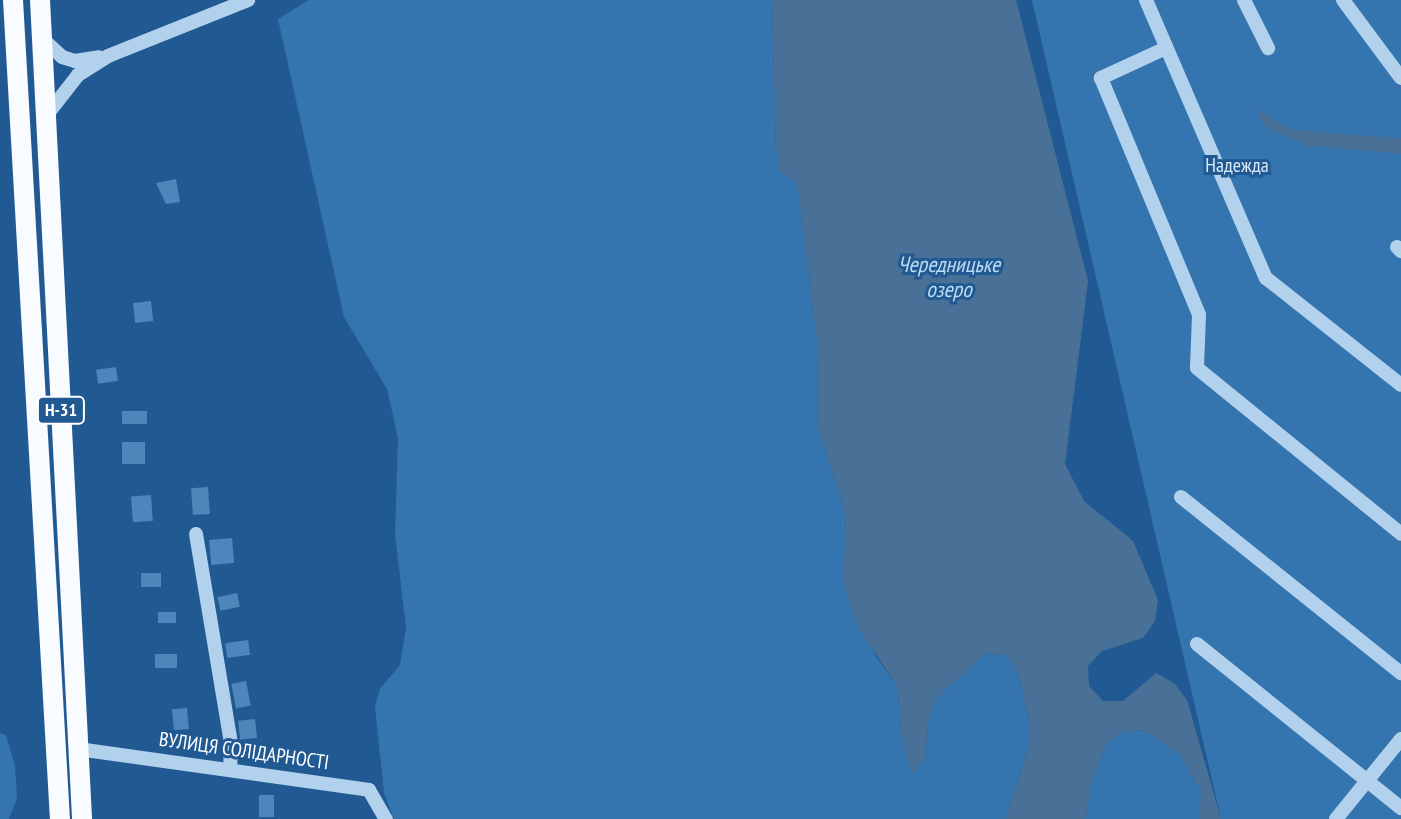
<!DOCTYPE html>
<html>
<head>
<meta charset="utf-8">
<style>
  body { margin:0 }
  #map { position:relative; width:1401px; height:819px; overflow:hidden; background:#215a92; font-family:"PT Sans Narrow",sans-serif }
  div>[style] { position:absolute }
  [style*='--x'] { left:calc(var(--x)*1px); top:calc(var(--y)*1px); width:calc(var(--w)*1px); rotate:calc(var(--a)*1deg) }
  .green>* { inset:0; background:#3474af }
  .water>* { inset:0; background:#497198 }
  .building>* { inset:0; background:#4d86ba; transform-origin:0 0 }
  .minor>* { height:14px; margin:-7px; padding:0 7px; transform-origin:7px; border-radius:7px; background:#b2d1ed }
  .major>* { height:20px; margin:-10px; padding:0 10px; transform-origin:10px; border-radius:10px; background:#f8fbff }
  span { translate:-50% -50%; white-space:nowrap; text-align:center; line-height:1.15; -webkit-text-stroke:6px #215a92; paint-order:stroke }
  .shield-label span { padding:2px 6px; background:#215a92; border:2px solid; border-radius:6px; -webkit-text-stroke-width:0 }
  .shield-label { font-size:18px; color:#fff; font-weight:700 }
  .park-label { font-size:20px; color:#d8e9f9 }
  .street-label { font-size:20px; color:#fff }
  .water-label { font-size:22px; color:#bedbf4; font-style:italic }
</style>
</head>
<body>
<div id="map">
  <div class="green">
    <i style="clip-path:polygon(309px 0,772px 0,776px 151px,797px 182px,817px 341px,818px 430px,846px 515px,845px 538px,875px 655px,898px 687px,900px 733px,913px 775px,925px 758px,929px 716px,938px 697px,986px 653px,1007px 656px,1019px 677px,1029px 720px,1029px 743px,1006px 819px,394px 819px,384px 793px,375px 707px,380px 689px,400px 665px,406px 628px,395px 534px,398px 438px,387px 389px,344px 317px,278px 19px)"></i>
    <i style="clip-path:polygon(1032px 0,1401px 0,1401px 819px,1221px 819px)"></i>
    <i style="clip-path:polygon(1143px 730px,1179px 754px,1201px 791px,1202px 814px,1199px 819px,1086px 819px,1090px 787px,1106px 745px,1122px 732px)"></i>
    <i style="clip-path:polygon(0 733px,6px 735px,15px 766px,17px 798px,9px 819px,0 819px)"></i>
  </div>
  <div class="water">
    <i style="clip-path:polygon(772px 0,1016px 0,1088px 281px,1065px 464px,1084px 501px,1133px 541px,1158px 600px,1155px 621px,1143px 638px,1102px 651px,1088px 666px,1089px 686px,1103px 701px,1123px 701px,1156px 673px,1174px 683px,1187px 700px,1221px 819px,1199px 819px,1201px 791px,1179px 754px,1143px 730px,1122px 732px,1106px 745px,1090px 787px,1086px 819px,1006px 819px,1029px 743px,1029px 720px,1019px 677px,1007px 656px,986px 653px,938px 697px,929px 716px,925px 758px,913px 775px,900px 733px,898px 687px,859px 629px,843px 584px,846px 515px,818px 430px,817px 341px,797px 183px,780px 172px,776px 151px)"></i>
    <i style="clip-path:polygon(1255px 108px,1292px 130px,1401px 138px,1401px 154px,1307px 146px,1266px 128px)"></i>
  </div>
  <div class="building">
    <i style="clip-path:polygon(176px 179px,180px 202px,166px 204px,156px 183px)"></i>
    <i style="left:151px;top:301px;width:20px;height:18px;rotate:84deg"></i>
    <i style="left:116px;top:367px;width:14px;height:20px;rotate:82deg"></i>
    <i style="left:147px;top:411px;width:13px;height:25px;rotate:90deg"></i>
    <i style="left:122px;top:442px;width:23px;height:22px"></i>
    <i style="left:208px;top:487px;width:27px;height:17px;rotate:86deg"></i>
    <i style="left:151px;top:495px;width:26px;height:20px;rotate:86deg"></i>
    <i style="left:232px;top:538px;width:25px;height:23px;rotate:85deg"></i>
    <i style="left:141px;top:573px;width:20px;height:14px"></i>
    <i style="left:237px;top:593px;width:14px;height:20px;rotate:78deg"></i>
    <i style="left:158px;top:612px;width:18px;height:11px"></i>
    <i style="left:248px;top:640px;width:15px;height:23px;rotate:82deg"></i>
    <i style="left:155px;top:654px;width:22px;height:14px"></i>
    <i style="left:246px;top:681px;width:25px;height:15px;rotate:79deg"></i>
    <i style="left:187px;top:708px;width:21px;height:15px;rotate:85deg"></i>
    <i style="left:255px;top:719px;width:19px;height:17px;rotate:84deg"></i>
    <i style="left:259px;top:795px;width:15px;height:22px"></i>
  </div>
  <div class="minor">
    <i style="--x:1146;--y:0;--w:303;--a:66.7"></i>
    <i style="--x:1266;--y:278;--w:172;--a:38.4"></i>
    <i style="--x:1244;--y:0;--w:54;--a:63.4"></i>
    <i style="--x:1343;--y:0;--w:97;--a:53.4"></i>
    <i style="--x:45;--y:41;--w:23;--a:43"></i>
    <i style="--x:62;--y:57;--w:14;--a:17"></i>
    <i style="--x:75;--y:61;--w:24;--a:-9"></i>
    <i style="--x:1166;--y:48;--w:72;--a:155.2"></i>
    <i style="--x:1101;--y:78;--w:256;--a:67.5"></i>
    <i style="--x:1199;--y:315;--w:53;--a:92.2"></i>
    <i style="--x:1197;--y:368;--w:263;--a:39.1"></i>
    <i style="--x:46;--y:116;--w:52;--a:-52"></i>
    <i style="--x:78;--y:75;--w:36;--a:-32"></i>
    <i style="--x:108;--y:56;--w:151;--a:-21.8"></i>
    <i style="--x:1397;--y:247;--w:6;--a:45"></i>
    <i style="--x:1181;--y:497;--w:282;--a:38.7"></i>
    <i style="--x:196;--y:534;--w:213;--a:80.5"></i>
    <i style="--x:231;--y:744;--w:25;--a:92"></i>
    <i style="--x:1197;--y:644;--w:262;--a:38.8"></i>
    <i style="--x:78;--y:749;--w:294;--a:8"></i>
    <i style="--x:369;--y:790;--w:34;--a:60"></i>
    <i style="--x:1336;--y:819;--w:103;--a:-50.9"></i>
  </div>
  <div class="major">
    <i style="--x:13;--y:0;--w:820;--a:86.72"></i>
    <i style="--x:40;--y:0;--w:820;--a:87.06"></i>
  </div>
  <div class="shield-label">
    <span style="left:61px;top:410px">Н-31</span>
  </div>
  <div class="park-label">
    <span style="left:1237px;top:165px">Надежда</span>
  </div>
  <div class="street-label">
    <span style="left:244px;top:751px;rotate:8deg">ВУЛИЦЯ СОЛІДАРНОСТІ</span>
  </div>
  <div class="water-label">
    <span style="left:949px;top:277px">Чередницьке<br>озеро</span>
  </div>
</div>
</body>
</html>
